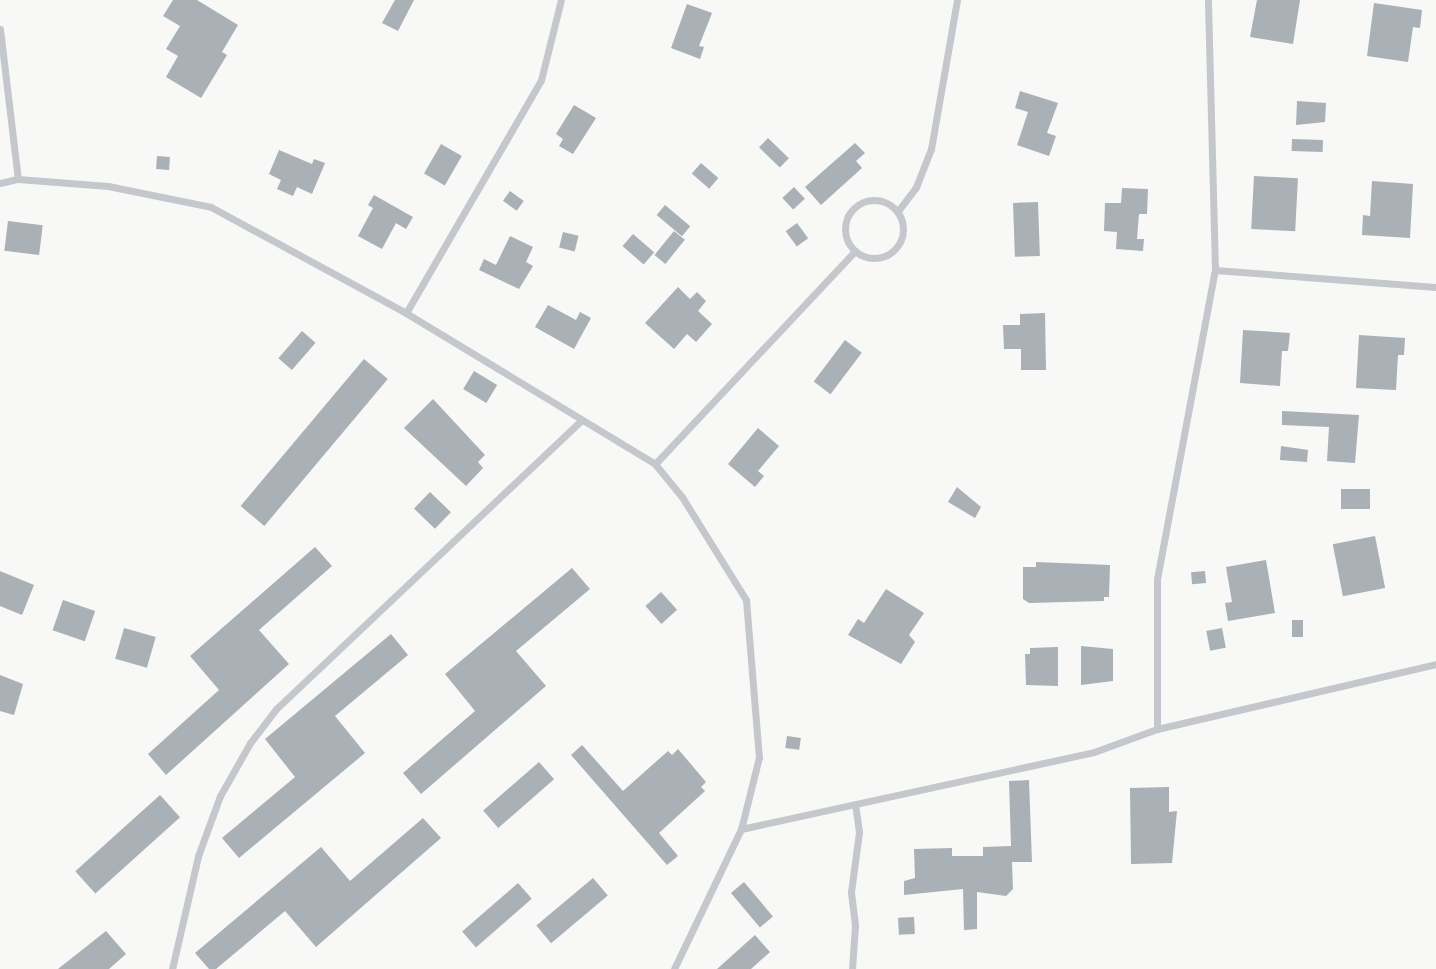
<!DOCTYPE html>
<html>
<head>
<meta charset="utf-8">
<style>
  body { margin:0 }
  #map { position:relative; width:1436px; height:969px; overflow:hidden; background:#f8f8f6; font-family:"Work Sans",sans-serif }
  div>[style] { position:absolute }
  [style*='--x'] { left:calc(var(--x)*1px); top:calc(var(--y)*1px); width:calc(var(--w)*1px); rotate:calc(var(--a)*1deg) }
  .building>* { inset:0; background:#a9b0b6; transform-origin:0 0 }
  .lane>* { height:7px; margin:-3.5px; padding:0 3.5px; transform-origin:3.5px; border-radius:3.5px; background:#c4c7cb }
  .lane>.ring { margin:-3.5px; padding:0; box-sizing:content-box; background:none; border:7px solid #c4c7cb; border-radius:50% }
  span { translate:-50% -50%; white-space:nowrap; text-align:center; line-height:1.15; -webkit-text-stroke:5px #fff; paint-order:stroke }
</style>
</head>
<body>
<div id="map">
  <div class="building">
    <i style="clip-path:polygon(173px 0,197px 0,238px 25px,222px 52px,227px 55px,201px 98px,166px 77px,178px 56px,166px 49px,180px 26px,163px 16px)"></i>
    <i style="clip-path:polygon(395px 0,414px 0,398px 31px,382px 23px)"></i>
    <i style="clip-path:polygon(1257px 0,1300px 0,1293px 44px,1250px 37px)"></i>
    <i style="clip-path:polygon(1374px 3px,1422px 10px,1420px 28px,1413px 27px,1408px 62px,1367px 56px)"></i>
    <i style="clip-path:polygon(687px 4px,712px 13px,699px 46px,704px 47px,700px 59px,671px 48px)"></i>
    <i style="clip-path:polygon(1020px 91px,1058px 103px,1047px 133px,1056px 136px,1049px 156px,1017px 145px,1028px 112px,1015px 108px)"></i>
    <i style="clip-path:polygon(1297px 101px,1326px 103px,1325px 122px,1296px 125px)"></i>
    <i style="clip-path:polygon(574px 105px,596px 118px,573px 154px,559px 146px,563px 139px,556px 134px)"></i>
    <i style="left:768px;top:138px;width:29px;height:13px;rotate:44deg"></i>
    <i style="left:1292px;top:139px;width:31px;height:12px;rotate:2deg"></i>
    <i style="clip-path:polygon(855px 143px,865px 153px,856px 161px,862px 168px,821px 205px,805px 187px)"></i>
    <i style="left:441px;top:144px;width:24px;height:34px;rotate:30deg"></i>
    <i style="clip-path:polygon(279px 150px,312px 164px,314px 159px,325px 163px,312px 194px,297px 187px,293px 196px,277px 189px,281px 180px,269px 174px)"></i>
    <i style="left:157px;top:156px;width:13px;height:13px;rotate:4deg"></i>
    <i style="left:701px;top:163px;width:23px;height:14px;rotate:41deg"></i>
    <i style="left:1254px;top:176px;width:44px;height:53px;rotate:3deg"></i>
    <i style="clip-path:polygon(1372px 181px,1413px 184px,1410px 238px,1362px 235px,1363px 215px,1370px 216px)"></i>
    <i style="left:794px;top:187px;width:16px;height:16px;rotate:47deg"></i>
    <i style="clip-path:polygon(1122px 188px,1148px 189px,1147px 214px,1139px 214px,1137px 239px,1144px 239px,1143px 251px,1116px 249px,1117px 232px,1104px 231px,1105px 203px,1121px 203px)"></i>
    <i style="left:510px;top:191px;width:17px;height:12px;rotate:36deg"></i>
    <i style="clip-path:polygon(374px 195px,413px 217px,406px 229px,396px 223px,382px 249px,358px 236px,373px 208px,368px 205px)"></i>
    <i style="left:1038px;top:202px;width:54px;height:25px;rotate:88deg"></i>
    <i style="left:665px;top:205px;width:33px;height:13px;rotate:40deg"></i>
    <i style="left:8px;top:221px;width:35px;height:30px;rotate:7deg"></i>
    <i style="left:797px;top:223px;width:19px;height:14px;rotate:54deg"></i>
    <i style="left:674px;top:231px;width:14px;height:31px;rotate:39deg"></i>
    <i style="left:563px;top:232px;width:16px;height:16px;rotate:14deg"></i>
    <i style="left:633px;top:234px;width:28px;height:16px;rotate:41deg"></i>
    <i style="clip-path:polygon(510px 236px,533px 247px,526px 262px,533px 266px,519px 289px,479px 270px,484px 259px,496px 265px)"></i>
    <i style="clip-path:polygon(678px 287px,690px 299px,697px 292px,706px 301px,698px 311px,712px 324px,696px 342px,687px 334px,674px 349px,645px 323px)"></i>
    <i style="clip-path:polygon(548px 305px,576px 320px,580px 312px,591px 318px,574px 349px,535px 327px)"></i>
    <i style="clip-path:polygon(1045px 313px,1046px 370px,1021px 370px,1021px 349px,1004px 349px,1003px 325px,1020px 325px,1020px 314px)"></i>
    <i style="clip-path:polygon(1243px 330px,1290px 333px,1288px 351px,1282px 351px,1280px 386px,1240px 383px)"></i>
    <i style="left:302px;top:331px;width:18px;height:36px;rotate:41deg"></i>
    <i style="clip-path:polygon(1359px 335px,1405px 338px,1404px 355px,1398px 355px,1396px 390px,1356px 388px)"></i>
    <i style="left:845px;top:340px;width:21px;height:52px;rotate:37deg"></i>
    <i style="left:364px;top:359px;width:31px;height:192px;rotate:40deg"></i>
    <i style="left:474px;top:371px;width:27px;height:21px;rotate:31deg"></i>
    <i style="clip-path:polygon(433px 399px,485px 455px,478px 462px,483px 468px,466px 486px,404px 428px)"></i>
    <i style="clip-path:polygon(1282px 411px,1359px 415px,1355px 463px,1327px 461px,1329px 427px,1282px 425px)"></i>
    <i style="clip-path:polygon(758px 428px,779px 446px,758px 471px,764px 476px,755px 487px,728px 464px)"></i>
    <i style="clip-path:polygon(1281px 446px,1308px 450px,1307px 462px,1280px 460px)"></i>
    <i style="clip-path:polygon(957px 487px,981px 507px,975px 518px,948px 502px)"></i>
    <i style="left:1370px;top:489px;width:20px;height:29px;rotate:90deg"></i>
    <i style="left:430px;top:492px;width:29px;height:23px;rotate:44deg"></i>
    <i style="left:1375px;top:536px;width:53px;height:43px;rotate:79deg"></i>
    <i style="clip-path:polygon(315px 547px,332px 566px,259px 630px,289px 664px,166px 775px,148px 754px,219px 690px,190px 656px)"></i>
    <i style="clip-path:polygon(1266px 560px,1275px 613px,1228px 621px,1225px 603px,1232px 602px,1226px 567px)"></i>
    <i style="clip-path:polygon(1036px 562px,1110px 565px,1109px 597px,1104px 597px,1104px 601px,1029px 603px,1023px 599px,1023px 567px,1036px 567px)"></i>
    <i style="clip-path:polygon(572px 568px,590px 589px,516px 651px,546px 686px,421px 794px,403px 773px,475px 711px,445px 674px)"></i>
    <i style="clip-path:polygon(0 571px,34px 585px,22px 615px,0 606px)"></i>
    <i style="left:1205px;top:571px;width:12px;height:14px;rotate:85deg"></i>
    <i style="clip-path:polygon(886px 589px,924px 613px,909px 635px,915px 642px,901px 664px,848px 635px,858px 619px,864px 623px)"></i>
    <i style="left:661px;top:592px;width:24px;height:21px;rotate:48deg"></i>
    <i style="left:63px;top:600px;width:34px;height:32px;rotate:19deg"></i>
    <i style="left:1292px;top:620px;width:11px;height:17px"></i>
    <i style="left:124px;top:628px;width:33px;height:32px;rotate:16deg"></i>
    <i style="left:1222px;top:628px;width:20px;height:16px;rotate:79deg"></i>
    <i style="clip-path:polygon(391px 634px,408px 655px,335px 716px,365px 753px,239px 858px,222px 838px,295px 777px,265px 739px)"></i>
    <i style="clip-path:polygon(1081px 646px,1113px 649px,1113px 681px,1081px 685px)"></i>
    <i style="clip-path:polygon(1058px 647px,1058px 686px,1026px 685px,1025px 654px,1030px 654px,1030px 648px)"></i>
    <i style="clip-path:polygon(0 675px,23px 684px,14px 715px,0 711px)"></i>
    <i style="left:787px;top:736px;width:14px;height:12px;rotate:8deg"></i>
    <i style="clip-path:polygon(582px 745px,623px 791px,668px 751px,672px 755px,678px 749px,706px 782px,701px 787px,705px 791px,659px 833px,678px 856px,667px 865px,571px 755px)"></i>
    <i style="left:539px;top:762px;width:23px;height:74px;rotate:49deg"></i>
    <i style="clip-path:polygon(1029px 780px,1032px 862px,1012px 862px,1013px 889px,1006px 896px,977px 892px,977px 929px,964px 930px,963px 889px,904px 895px,904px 881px,915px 878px,914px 849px,952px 848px,952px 856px,983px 856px,983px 847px,1011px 846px,1009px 781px)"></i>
    <i style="clip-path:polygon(1169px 787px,1169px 812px,1177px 811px,1172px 863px,1131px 864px,1130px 788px)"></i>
    <i style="left:160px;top:795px;width:30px;height:114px;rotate:48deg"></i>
    <i style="clip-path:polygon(423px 818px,441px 838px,316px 947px,285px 911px,216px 969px,209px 969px,195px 953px,321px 847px,350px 881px)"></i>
    <i style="left:593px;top:878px;width:23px;height:74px;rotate:50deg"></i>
    <i style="left:744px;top:882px;width:45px;height:17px;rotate:50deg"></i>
    <i style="left:518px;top:883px;width:21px;height:74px;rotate:49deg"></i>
    <i style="left:914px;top:917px;width:17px;height:16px;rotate:87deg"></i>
    <i style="clip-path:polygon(106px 931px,126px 954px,109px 969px,58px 969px)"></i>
    <i style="clip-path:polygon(755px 935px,770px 952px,751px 969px,717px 969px)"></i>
  </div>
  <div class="lane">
    <i style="--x:0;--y:29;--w:151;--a:83.2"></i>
    <i style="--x:0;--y:183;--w:18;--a:-13"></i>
    <i style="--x:18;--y:179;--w:90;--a:4.4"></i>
    <i style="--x:108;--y:186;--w:105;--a:11.5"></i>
    <i style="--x:211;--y:207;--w:222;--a:28.5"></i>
    <i style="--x:406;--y:313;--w:291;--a:31.2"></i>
    <i style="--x:655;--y:464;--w:43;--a:50.7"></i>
    <i style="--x:682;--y:497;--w:121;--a:58.1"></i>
    <i style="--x:746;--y:600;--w:158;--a:85.3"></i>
    <i style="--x:759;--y:757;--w:74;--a:104"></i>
    <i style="--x:741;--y:829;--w:155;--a:115.6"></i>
    <i class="ring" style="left:845px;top:200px;width:51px;height:51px"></i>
    <i style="--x:898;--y:211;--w:30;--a:-53"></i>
    <i style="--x:916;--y:187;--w:41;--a:-68.5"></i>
    <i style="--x:931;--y:149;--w:151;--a:-80.1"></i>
    <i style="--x:1215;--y:270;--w:222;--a:4.4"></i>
    <i style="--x:406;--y:313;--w:269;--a:-59.9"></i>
    <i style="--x:541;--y:80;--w:82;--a:-76"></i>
    <i style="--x:655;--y:464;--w:291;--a:-46.8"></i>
    <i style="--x:1157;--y:729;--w:150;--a:-90"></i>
    <i style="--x:1157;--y:579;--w:314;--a:-79.4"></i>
    <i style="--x:1215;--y:270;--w:270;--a:-91.5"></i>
    <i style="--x:741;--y:829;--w:361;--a:-12.3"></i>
    <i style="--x:1094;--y:752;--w:67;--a:-20.1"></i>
    <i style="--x:1157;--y:729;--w:286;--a:-13.1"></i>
    <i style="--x:172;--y:969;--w:116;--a:-77"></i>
    <i style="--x:198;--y:856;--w:64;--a:-69.9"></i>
    <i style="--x:220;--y:796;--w:61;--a:-60.5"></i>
    <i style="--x:250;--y:743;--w:43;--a:-52.6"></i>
    <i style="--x:276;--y:709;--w:419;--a:-43.4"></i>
    <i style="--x:852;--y:969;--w:44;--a:-86.1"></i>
    <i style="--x:855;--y:925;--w:33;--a:-97"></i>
    <i style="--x:851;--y:892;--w:61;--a:-82.4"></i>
    <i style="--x:859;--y:832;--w:28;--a:-98"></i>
  </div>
</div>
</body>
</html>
